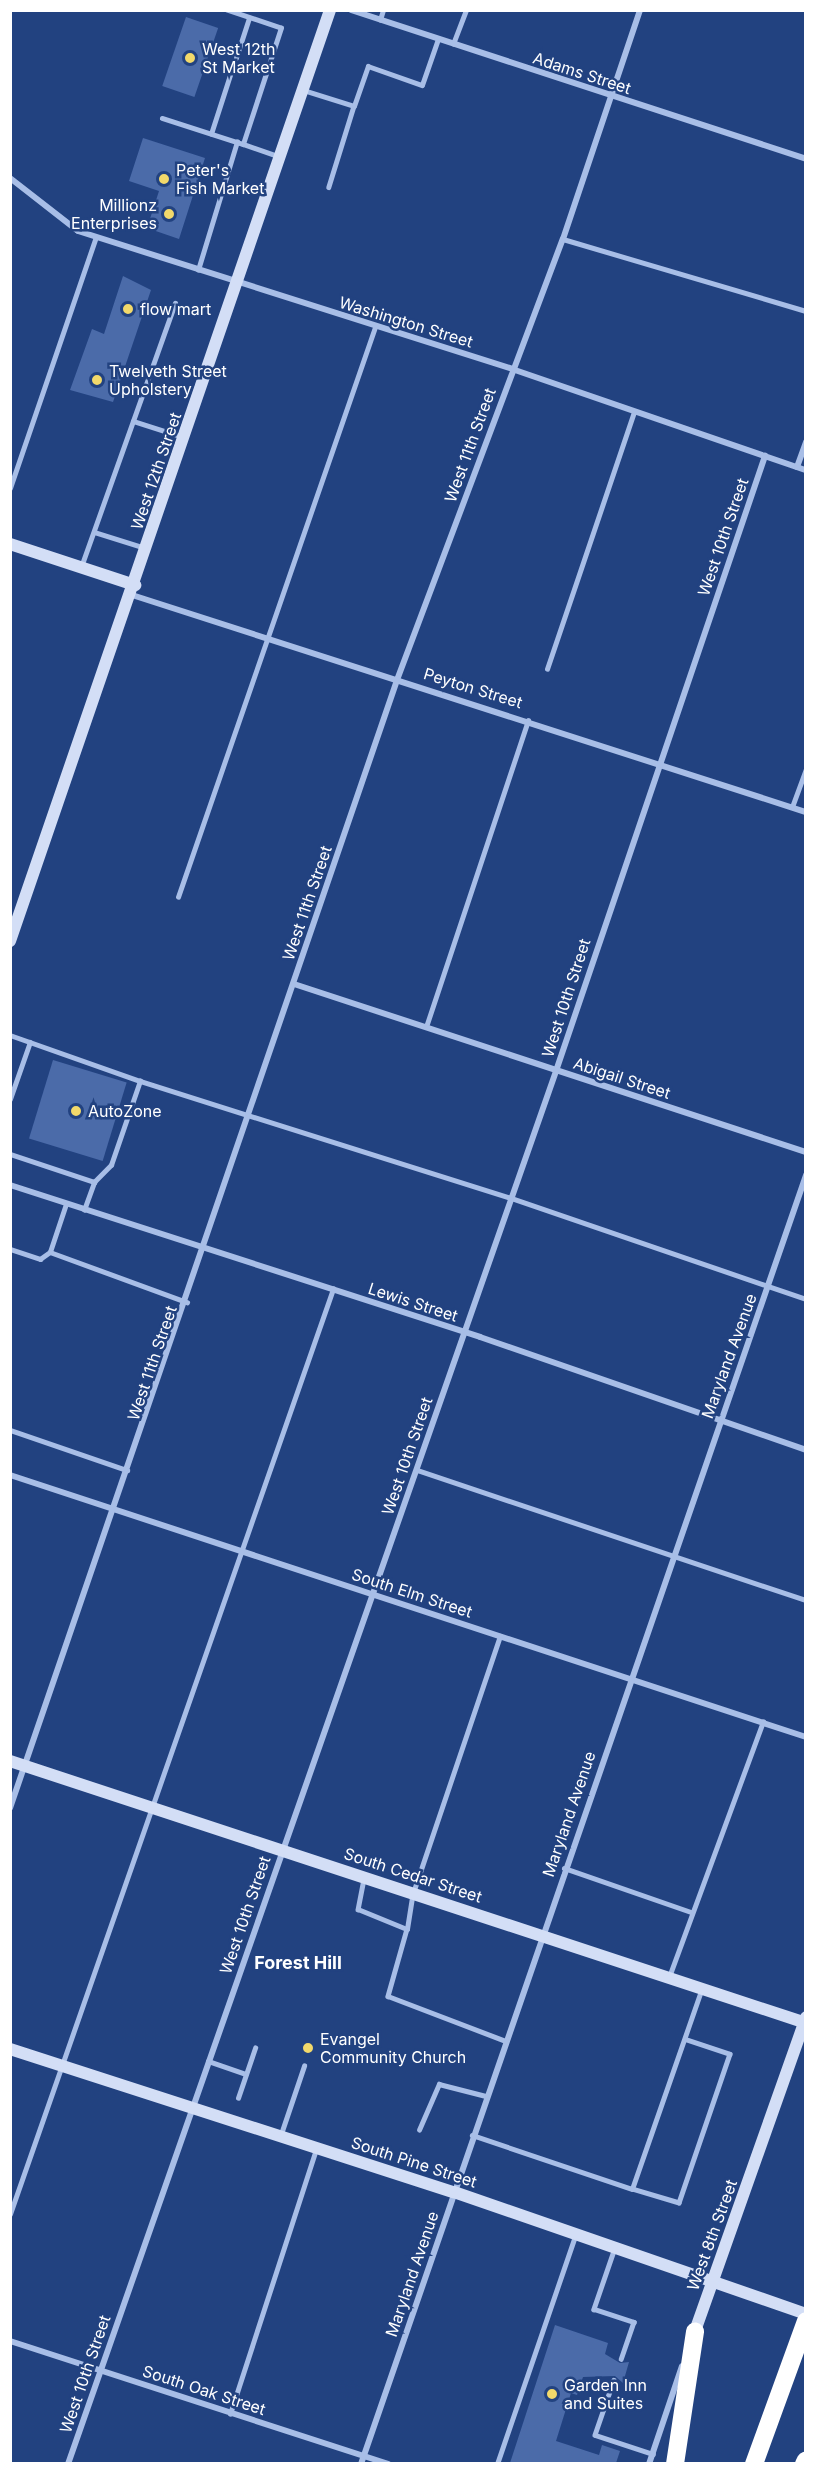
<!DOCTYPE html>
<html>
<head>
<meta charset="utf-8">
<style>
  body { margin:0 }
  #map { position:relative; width:816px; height:2474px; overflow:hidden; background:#224280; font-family:Inter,sans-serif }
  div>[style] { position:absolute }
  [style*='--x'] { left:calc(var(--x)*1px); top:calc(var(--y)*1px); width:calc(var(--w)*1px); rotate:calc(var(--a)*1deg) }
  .building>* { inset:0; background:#4b6ba9; transform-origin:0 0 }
  .lane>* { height:4.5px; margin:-2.25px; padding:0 2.25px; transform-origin:2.25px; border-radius:2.25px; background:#a8bee7 }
  .street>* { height:6px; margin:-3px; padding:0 3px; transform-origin:3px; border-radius:3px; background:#a8bee7 }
  .secondary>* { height:12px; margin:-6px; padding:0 6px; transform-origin:6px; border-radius:6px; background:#d3def6 }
  .highway>* { height:18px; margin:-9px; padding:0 9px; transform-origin:9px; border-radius:9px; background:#fff }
  .dots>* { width:16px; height:16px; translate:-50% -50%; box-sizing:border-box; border:3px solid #224280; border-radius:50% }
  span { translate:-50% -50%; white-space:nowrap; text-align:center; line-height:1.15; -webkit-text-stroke:5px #224280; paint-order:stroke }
  .poi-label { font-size:16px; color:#fff }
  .left { translate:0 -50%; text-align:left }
  .right { translate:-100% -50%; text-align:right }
  .street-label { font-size:16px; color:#fff }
  .neighbourhood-label { font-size:18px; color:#fff; font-weight:700 }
  .frame { position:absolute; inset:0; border:12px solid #fff; pointer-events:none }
</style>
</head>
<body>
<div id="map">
  <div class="building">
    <i style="left:186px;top:17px;width:34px;height:73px;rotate:19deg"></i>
    <i style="clip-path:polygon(143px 138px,205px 158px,179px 239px,147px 228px,159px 191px,129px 181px)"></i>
    <i style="clip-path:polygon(123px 276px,151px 290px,113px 402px,70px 390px,92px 329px,104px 334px)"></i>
    <i style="left:53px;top:1060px;width:77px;height:82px;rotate:17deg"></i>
    <i style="clip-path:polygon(555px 2325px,608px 2343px,605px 2354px,620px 2363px,629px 2362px,623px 2383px,615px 2376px,583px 2377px,577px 2395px,571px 2393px,556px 2441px,599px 2455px,602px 2445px,620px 2451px,616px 2463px,510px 2463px)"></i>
  </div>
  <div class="lane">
    <i style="--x:380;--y:20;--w:10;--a:-73"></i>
    <i style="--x:453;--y:44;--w:36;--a:-69"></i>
    <i style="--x:236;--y:58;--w:42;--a:-72"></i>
    <i style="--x:303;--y:90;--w:53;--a:17.4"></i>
    <i style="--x:354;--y:106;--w:85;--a:107.2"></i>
    <i style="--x:354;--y:106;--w:42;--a:-70.7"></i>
    <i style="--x:368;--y:66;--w:57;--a:19.4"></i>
    <i style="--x:422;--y:85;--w:49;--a:-70.8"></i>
    <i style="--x:162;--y:118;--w:85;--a:17.8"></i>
    <i style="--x:243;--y:144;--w:122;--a:-71.9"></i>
    <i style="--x:281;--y:28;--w:57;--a:-161.6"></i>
    <i style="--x:211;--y:134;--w:62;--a:-72.1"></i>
    <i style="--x:243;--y:144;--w:36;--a:19"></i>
    <i style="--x:563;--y:239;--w:253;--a:16.5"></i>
    <i style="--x:198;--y:270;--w:134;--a:-73.1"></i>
    <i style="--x:133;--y:421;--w:52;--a:17.7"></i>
    <i style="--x:10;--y:488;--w:265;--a:-71.1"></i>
    <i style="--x:94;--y:532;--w:53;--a:17.4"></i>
    <i style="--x:81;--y:567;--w:280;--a:-70.4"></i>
    <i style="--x:547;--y:669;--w:271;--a:-71.3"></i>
    <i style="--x:792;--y:807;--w:40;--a:-69.8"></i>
    <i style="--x:178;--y:897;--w:603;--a:-70.93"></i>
    <i style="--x:426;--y:1027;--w:323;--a:-71.6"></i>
    <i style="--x:10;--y:1035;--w:138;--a:19.5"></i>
    <i style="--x:10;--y:1099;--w:60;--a:-70.7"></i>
    <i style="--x:10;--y:1154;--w:89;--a:18.4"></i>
    <i style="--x:84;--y:1210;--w:30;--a:-70"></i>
    <i style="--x:94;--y:1182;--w:24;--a:-45"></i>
    <i style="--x:111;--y:1165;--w:89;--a:-71"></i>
    <i style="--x:140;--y:1081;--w:389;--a:17.5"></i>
    <i style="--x:511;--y:1198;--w:312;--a:18.9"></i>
    <i style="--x:10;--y:1249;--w:32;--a:18"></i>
    <i style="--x:40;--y:1259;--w:12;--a:-35"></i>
    <i style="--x:50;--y:1252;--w:51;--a:-71.6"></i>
    <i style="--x:50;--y:1252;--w:146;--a:20.1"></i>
    <i style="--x:10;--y:1430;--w:124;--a:18.9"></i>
    <i style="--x:417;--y:1470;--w:410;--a:18.5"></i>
    <i style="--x:564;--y:1868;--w:134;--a:19.1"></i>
    <i style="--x:364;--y:1879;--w:31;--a:101"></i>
    <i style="--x:358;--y:1909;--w:53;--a:22.2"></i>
    <i style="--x:407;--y:1929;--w:36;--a:-81"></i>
    <i style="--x:413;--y:1893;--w:271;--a:-71.3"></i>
    <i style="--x:407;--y:1929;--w:70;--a:105.8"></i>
    <i style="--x:388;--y:1996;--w:126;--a:20.9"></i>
    <i style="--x:669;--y:1977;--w:272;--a:-69.8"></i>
    <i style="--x:685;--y:2039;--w:47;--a:18.4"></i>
    <i style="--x:730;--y:2054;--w:157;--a:108.9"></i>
    <i style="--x:679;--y:2203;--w:49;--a:-163.4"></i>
    <i style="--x:632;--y:2189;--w:210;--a:-70.8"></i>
    <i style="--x:208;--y:2061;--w:40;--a:18.9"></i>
    <i style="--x:238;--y:2098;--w:53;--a:-71.2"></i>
    <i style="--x:419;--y:2130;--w:50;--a:-66.5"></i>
    <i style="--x:439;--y:2084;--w:49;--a:14.3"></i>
    <i style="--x:281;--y:2134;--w:72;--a:-71.3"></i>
    <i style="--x:472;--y:2135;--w:169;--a:18.6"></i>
    <i style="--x:10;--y:2214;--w:980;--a:-70.75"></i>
    <i style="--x:615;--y:2248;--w:65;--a:109"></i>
    <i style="--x:594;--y:2309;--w:42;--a:18"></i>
    <i style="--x:634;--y:2322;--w:39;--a:109"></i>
    <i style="--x:614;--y:2380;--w:58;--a:109.1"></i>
    <i style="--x:595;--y:2435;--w:61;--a:18.1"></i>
    <i style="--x:230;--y:2414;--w:279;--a:-72"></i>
    <i style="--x:497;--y:2464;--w:241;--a:-71.1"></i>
  </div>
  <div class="street">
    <i style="--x:351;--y:10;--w:479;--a:18.1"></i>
    <i style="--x:10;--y:178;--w:86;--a:37.9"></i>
    <i style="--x:78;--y:231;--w:455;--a:17.6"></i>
    <i style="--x:512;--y:369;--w:311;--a:19"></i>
    <i style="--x:797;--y:467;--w:27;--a:-70"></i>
    <i style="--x:132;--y:595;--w:708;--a:17.85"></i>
    <i style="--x:294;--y:984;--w:539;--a:18.17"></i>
    <i style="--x:10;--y:1185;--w:494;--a:17.9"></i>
    <i style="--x:480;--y:1337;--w:345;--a:19.1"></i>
    <i style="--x:10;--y:1475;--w:838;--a:18.22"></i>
    <i style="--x:10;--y:1808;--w:1193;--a:-71.06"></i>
    <i style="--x:397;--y:680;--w:471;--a:-69.4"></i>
    <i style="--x:563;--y:239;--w:242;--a:-71.4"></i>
    <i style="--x:10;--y:2341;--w:398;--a:18"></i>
    <i style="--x:68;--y:2464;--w:1476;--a:-70.69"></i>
    <i style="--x:556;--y:1071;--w:650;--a:-71.23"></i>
    <i style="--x:361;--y:2464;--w:1364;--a:-70.95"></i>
    <i style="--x:649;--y:2464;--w:103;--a:-71.4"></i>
  </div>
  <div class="secondary">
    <i style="--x:10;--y:544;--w:132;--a:18.2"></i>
    <i style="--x:10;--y:941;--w:984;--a:-71.03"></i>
    <i style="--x:10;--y:1761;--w:838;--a:18.22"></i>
    <i style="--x:10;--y:2049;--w:466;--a:17.9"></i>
    <i style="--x:454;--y:2192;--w:373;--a:19.1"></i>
    <i style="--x:695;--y:2331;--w:333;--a:-70.5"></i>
  </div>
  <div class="highway">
    <i style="--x:675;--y:2464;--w:134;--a:-81.4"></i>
    <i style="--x:754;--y:2464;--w:152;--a:-70"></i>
    <i style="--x:804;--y:2464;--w:4;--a:-63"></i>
  </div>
  <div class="dots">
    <i style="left:190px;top:58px;background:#f2d96b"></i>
    <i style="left:164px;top:179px;background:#f2d96b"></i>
    <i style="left:169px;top:214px;background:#f2d96b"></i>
    <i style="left:128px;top:309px;background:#f2d96b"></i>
    <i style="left:97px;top:380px;background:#f2d96b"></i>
    <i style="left:76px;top:1111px;background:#f2d96b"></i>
    <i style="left:308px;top:2048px;background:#f2d96b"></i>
    <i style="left:552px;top:2394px;background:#f2d96b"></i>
  </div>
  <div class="poi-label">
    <span class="left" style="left:202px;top:58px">West 12th<br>St Market</span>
    <span class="left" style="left:176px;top:179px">Peter's<br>Fish Market</span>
    <span class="right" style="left:157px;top:214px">Millionz<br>Enterprises</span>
    <span class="left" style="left:140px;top:309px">flow mart</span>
    <span class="left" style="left:109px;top:380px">Twelveth Street<br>Upholstery</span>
    <span class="left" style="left:88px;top:1111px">AutoZone</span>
    <span class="left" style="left:320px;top:2048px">Evangel<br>Community Church</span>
    <span class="left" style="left:564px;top:2394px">Garden Inn<br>and Suites</span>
  </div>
  <div class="street-label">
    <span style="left:582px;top:73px;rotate:18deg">Adams Street</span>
    <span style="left:406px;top:322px;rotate:17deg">Washington Street</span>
    <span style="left:470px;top:445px;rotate:-70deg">West 11th Street</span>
    <span style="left:156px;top:471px;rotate:-71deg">West 12th Street</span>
    <span style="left:723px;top:537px;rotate:-71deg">West 10th Street</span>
    <span style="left:473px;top:688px;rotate:17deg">Peyton Street</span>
    <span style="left:307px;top:903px;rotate:-71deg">West 11th Street</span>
    <span style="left:566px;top:998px;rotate:-72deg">West 10th Street</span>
    <span style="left:622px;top:1078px;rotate:18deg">Abigail Street</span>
    <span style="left:413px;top:1302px;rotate:18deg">Lewis Street</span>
    <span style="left:729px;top:1356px;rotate:-70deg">Maryland Avenue</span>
    <span style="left:152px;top:1363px;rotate:-71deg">West 11th Street</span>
    <span style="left:407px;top:1456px;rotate:-71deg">West 10th Street</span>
    <span style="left:412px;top:1593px;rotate:18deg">South Elm Street</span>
    <span style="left:569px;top:1814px;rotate:-71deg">Maryland Avenue</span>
    <span style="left:413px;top:1875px;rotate:18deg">South Cedar Street</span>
    <span style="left:245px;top:1915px;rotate:-71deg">West 10th Street</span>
    <span style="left:414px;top:2162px;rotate:18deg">South Pine Street</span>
    <span style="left:712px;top:2235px;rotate:-70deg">West 8th Street</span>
    <span style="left:412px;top:2274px;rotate:-71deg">Maryland Avenue</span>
    <span style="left:85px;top:2374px;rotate:-71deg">West 10th Street</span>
    <span style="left:204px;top:2390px;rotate:18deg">South Oak Street</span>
  </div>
  <div class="neighbourhood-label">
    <span style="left:298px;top:1963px">Forest Hill</span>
  </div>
  <div class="frame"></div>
</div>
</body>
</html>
